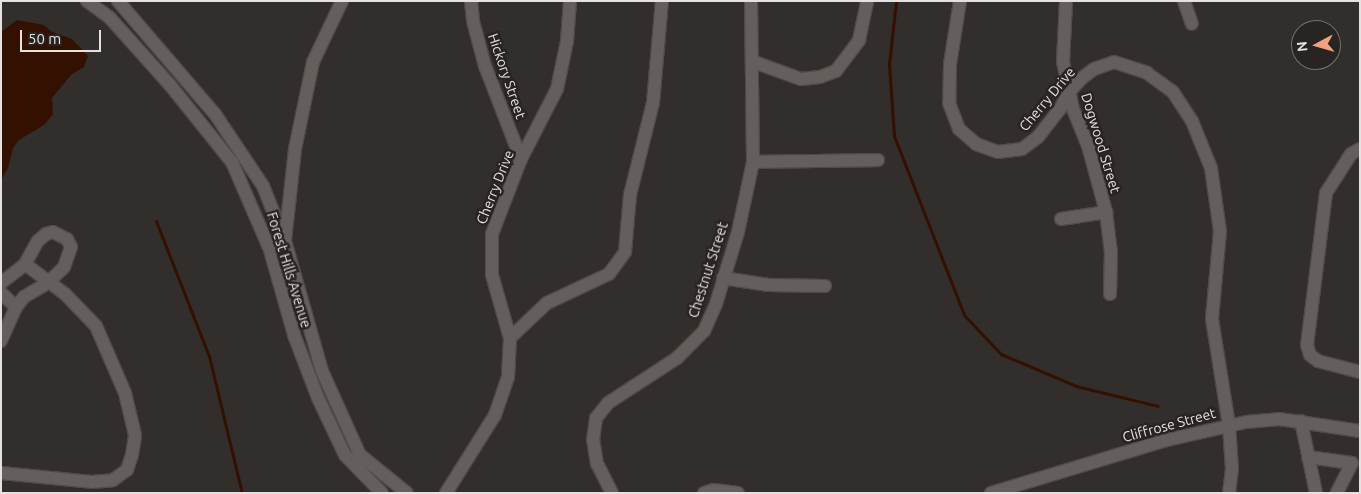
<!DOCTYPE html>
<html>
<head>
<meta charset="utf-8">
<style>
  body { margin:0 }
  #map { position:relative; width:1361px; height:494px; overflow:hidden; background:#322e2c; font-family:Ubuntu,sans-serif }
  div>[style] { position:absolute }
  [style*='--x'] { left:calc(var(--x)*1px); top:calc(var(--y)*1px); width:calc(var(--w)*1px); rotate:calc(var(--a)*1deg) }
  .water>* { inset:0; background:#341001 }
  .stream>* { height:3px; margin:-1.5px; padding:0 1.5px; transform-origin:1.5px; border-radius:1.5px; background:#341001 }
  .roads { filter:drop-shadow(1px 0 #4f4b49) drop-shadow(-1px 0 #4f4b49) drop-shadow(0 1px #4f4b49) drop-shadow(0 -1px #4f4b49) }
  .minor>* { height:12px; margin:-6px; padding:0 6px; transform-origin:6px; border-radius:6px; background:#645f5c }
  span { translate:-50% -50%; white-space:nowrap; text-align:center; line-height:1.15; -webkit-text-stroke:5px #282422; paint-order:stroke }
  .street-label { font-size:14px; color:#e6e2e1 }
  .frame { position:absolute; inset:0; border:2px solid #e6e2e1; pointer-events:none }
  .north { position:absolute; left:1291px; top:20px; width:50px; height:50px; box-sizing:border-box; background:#282422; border:1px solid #74706e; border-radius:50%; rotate:264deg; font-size:14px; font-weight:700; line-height:20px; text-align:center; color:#e6e2e1 }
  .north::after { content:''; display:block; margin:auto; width:18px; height:22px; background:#f1a17d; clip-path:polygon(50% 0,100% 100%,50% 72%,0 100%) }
  .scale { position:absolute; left:20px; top:30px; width:81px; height:22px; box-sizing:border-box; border:2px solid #e6e2e1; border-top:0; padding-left:6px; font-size:15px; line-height:18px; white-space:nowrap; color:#e6e2e1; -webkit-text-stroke:4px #282422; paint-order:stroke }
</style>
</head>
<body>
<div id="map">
  <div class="water">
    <i style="clip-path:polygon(17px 20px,44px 25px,52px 32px,72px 39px,88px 56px,84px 67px,71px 75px,52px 98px,53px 114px,44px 125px,19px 140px,13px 148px,8px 168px,1px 180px,1px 32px)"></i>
  </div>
  <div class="stream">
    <i style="--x:896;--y:1;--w:63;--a:96.3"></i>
    <i style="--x:889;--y:64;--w:72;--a:86"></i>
    <i style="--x:894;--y:136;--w:192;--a:68.6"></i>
    <i style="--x:964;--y:315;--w:54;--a:46.5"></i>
    <i style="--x:1001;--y:354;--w:82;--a:23.1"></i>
    <i style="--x:1076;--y:386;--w:84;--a:13.7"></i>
    <i style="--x:156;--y:221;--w:145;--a:68.6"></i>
    <i style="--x:209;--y:356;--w:141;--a:76.5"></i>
  </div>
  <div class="roads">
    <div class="minor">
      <i style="--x:87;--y:1;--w:29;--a:36"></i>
      <i style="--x:110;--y:18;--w:90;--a:48.2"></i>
      <i style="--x:170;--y:85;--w:99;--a:51.2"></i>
      <i style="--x:232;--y:162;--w:96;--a:66.6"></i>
      <i style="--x:270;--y:250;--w:88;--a:74.2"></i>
      <i style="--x:294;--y:335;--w:67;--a:69.1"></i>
      <i style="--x:318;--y:398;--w:63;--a:64.7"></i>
      <i style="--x:345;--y:455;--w:53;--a:45.8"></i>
      <i style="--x:118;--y:1;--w:149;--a:49.4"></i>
      <i style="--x:215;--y:114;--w:87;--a:56.3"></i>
      <i style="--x:263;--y:186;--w:59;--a:68.2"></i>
      <i style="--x:285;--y:241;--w:135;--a:74.1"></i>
      <i style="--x:322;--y:371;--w:92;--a:65.7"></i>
      <i style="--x:360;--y:455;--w:60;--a:39"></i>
      <i style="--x:471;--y:1;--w:20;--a:84"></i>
      <i style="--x:473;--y:21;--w:47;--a:75.1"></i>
      <i style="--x:485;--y:66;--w:100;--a:68.8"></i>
      <i style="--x:960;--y:1;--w:64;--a:99"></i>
      <i style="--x:950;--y:64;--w:39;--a:91"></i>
      <i style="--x:949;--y:103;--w:28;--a:69"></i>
      <i style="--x:959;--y:129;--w:23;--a:41"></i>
      <i style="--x:976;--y:144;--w:23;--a:20"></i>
      <i style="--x:998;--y:152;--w:24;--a:-7"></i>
      <i style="--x:1022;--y:149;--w:20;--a:-37"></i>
      <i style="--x:1038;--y:137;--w:36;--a:-52"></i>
      <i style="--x:1060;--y:109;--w:19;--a:-62"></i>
      <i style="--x:1069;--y:92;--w:19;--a:-47"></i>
      <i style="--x:1082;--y:78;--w:15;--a:-37"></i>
      <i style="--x:1094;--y:69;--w:21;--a:-19"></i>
      <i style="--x:1114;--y:62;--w:35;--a:18"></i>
      <i style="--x:1147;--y:73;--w:32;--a:36"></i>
      <i style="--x:1173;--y:92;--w:35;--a:57"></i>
      <i style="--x:1192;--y:121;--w:51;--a:68"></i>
      <i style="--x:1211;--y:168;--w:64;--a:81.9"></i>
      <i style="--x:1220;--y:231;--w:88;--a:95.2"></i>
      <i style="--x:1212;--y:319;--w:107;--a:80.9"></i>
      <i style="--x:1229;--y:425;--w:44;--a:86.1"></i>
      <i style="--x:1232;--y:469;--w:24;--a:97"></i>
      <i style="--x:1066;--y:1;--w:61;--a:92.8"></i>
      <i style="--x:1063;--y:62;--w:48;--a:78"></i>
      <i style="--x:1073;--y:109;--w:40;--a:68"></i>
      <i style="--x:1088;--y:146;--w:68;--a:74.7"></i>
      <i style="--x:1106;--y:212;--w:39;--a:83"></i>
      <i style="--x:1111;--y:251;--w:43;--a:91.3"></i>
      <i style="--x:1184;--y:1;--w:24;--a:71"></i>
      <i style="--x:754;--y:62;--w:50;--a:19.9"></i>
      <i style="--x:801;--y:79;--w:19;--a:-6"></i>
      <i style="--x:820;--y:77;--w:17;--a:-21"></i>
      <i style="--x:836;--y:71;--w:39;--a:-53"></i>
      <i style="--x:859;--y:40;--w:40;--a:-78"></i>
      <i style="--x:1360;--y:149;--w:10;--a:151"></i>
      <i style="--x:1351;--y:154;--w:46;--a:122.7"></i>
      <i style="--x:1326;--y:193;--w:153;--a:97.1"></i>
      <i style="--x:1307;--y:345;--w:10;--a:73"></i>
      <i style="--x:1310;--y:355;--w:10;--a:37"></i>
      <i style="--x:1318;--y:361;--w:43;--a:14.7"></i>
      <i style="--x:753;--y:162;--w:125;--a:-0.9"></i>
      <i style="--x:1061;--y:219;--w:46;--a:-8.8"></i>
      <i style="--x:285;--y:240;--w:92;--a:-83.7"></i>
      <i style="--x:295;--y:149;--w:89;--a:-78.3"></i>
      <i style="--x:313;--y:62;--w:68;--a:-64.6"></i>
      <i style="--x:723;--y:278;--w:46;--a:8.8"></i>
      <i style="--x:768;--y:285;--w:57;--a:1"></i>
      <i style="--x:1;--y:283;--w:31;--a:-38"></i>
      <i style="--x:25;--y:264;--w:26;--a:-61"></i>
      <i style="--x:38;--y:241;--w:11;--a:-41"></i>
      <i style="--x:46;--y:234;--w:7;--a:-16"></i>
      <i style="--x:53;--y:232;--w:16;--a:27"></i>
      <i style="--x:67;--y:239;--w:9;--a:63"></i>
      <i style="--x:71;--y:247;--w:21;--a:109"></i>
      <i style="--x:64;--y:267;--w:21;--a:135"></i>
      <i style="--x:49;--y:282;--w:29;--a:149"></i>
      <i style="--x:24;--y:297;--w:13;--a:129"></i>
      <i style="--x:16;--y:307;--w:37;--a:114"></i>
      <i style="--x:1;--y:293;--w:21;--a:43"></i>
      <i style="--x:510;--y:338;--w:51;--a:-43.4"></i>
      <i style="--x:547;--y:303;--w:68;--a:-25.1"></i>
      <i style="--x:609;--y:274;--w:27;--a:-54"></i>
      <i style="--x:625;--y:252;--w:57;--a:-85"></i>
      <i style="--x:630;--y:195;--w:95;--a:-76"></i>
      <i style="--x:653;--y:103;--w:102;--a:-85"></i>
      <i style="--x:1301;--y:421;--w:74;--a:78.2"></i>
      <i style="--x:1308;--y:457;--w:44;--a:7.8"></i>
      <i style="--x:1352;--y:463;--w:34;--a:117"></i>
      <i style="--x:1;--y:473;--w:91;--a:5.6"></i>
      <i style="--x:92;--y:482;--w:21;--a:-5"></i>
      <i style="--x:113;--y:480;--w:17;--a:-36"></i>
      <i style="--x:127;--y:470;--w:16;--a:-72"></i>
      <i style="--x:132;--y:455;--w:20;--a:-81"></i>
      <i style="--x:135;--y:435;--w:43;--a:-103.4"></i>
      <i style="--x:125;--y:393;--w:73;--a:-113.4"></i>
      <i style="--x:96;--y:326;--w:45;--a:-134.1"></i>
      <i style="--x:65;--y:294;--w:50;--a:-143.1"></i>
      <i style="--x:446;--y:493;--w:92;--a:-57.9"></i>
      <i style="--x:495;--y:415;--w:40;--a:-71.1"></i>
      <i style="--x:508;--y:377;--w:39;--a:-87"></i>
      <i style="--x:510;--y:338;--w:66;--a:-105.9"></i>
      <i style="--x:492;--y:275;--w:41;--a:-90"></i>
      <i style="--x:492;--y:234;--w:80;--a:-68.9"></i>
      <i style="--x:521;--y:159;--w:79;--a:-62.8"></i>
      <i style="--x:557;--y:89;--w:49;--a:-78.2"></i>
      <i style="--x:567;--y:41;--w:40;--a:-85.7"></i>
      <i style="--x:612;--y:493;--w:33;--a:-117"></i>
      <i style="--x:597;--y:464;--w:24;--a:-99"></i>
      <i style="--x:593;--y:440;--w:22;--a:-82"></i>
      <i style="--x:596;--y:418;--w:19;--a:-51"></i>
      <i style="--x:608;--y:403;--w:82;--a:-33.1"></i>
      <i style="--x:677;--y:358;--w:38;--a:-45"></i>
      <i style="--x:704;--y:331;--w:30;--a:-66"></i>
      <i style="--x:716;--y:304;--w:75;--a:-73"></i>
      <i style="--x:738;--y:232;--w:72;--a:-77.9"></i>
      <i style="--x:753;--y:162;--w:161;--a:-90.7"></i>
      <i style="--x:704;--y:493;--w:10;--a:-17"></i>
      <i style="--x:714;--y:490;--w:24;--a:7"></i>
      <i style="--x:991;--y:493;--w:180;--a:-16.8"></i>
      <i style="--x:1163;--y:441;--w:85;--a:-12.9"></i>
      <i style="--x:1246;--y:422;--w:33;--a:-5"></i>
      <i style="--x:1279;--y:419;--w:82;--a:8.4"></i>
    </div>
  </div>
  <div class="street-label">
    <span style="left:507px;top:76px;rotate:71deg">Hickory Street</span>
    <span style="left:1047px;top:99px;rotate:-50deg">Cherry Drive</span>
    <span style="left:1101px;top:143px;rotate:73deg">Dogwood Street</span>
    <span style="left:495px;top:187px;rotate:-68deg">Cherry Drive</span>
    <span style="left:289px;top:270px;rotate:73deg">Forest Hills Avenue</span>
    <span style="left:708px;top:270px;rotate:-72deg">Chestnut Street</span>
    <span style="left:1169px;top:425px;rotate:-15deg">Cliffrose Street</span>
  </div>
  <div class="frame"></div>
  <div class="north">N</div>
  <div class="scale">50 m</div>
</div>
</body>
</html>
